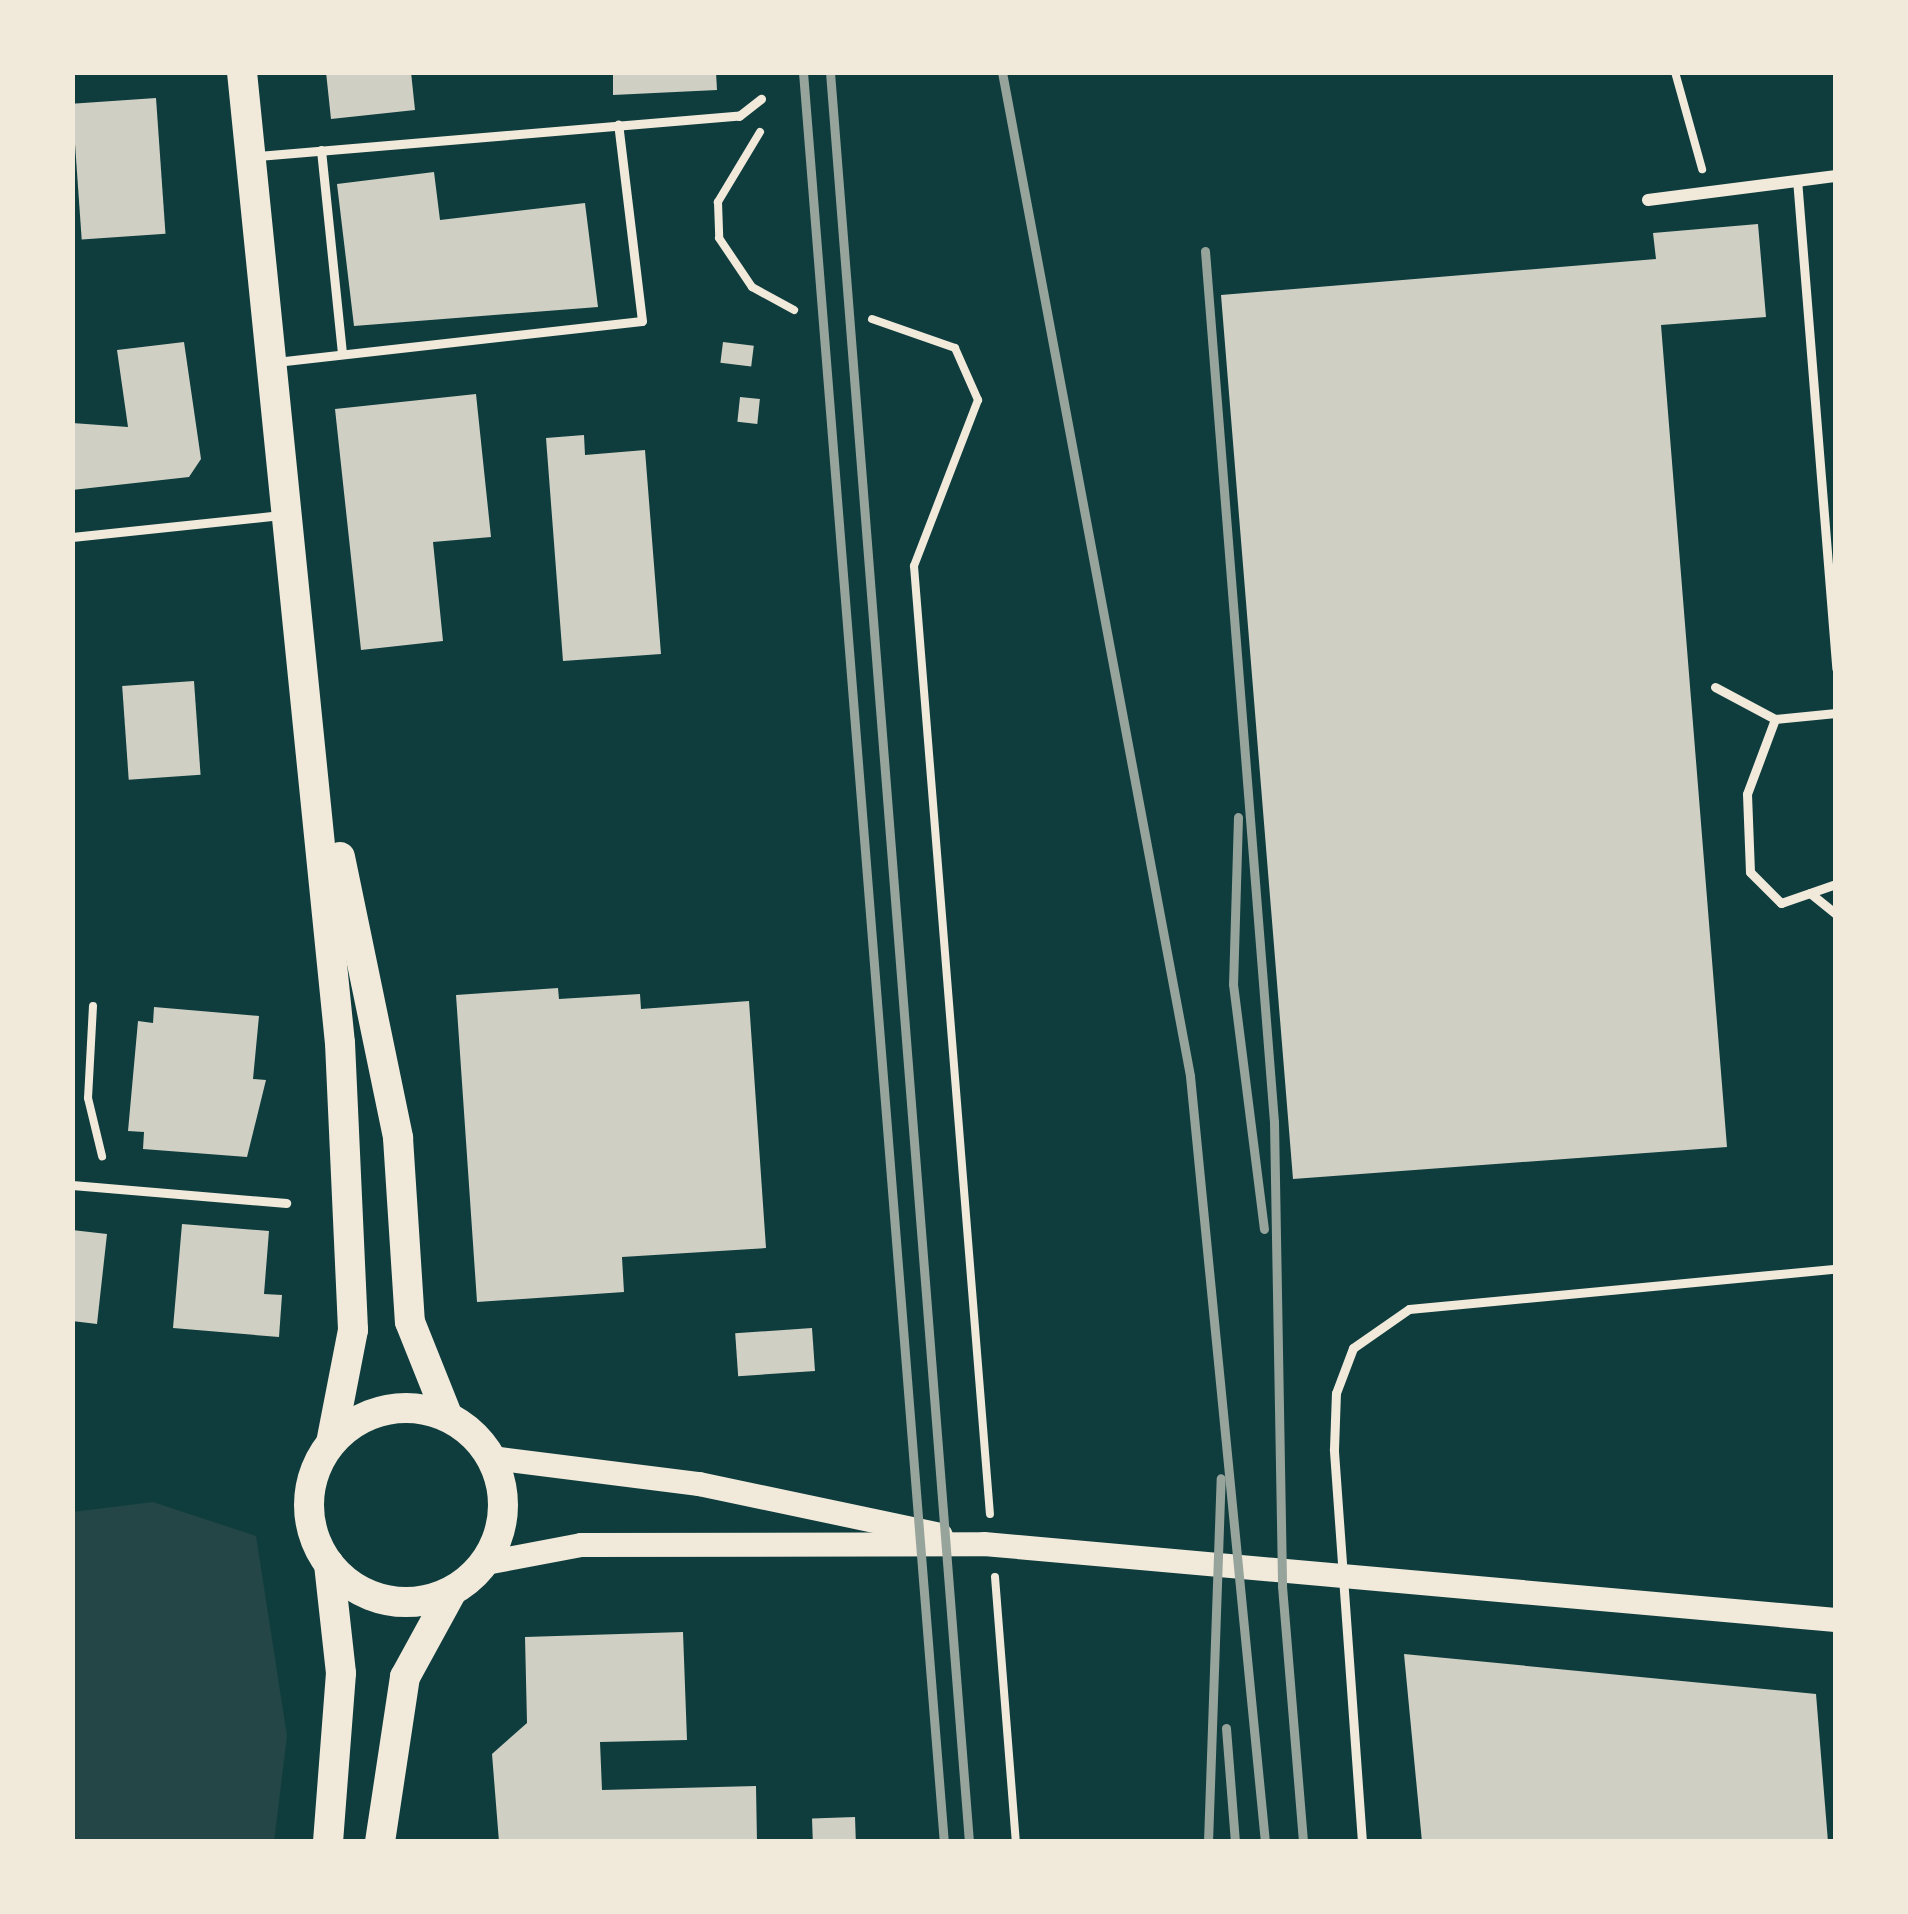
<!DOCTYPE html>
<html>
<head>
<meta charset="utf-8">
<style>
  body { margin:0 }
  #map { position:relative; width:1908px; height:1914px; overflow:hidden; background:#0f3d3e; font-family:"Open Sans",sans-serif }
  div>[style] { position:absolute }
  [style*='--x'] { left:calc(var(--x)*1px); top:calc(var(--y)*1px); width:calc(var(--w)*1px); rotate:calc(var(--a)*1deg) }
  .green>* { inset:0; background:#244646 }
  .building>* { inset:0; background:#cfcfc3; transform-origin:0 0 }
  .path>* { height:8px; margin:-4px; padding:0 4px; transform-origin:4px; border-radius:4px; background:#f1e9da }
  .service>* { height:9px; margin:-4.5px; padding:0 4.5px; transform-origin:4.5px; border-radius:4.5px; background:#f1e9da }
  .minor>* { height:12px; margin:-6px; padding:0 6px; transform-origin:6px; border-radius:6px; background:#f1e9da }
  .secondary>* { height:24px; margin:-12px; padding:0 12px; transform-origin:12px; border-radius:12px; background:#f1e9da }
  .primary>* { height:30px; margin:-15px; padding:0 15px; transform-origin:15px; border-radius:15px; background:#f1e9da }
  .primary>.ring { margin:-15px; padding:0; box-sizing:content-box; background:none; border:30px solid #f1e9da; border-radius:50% }
  .rail>* { height:9px; margin:-4.5px; padding:0 4.5px; transform-origin:4.5px; border-radius:4.5px; background:#97a49c }
  span { translate:-50% -50%; white-space:nowrap; text-align:center; line-height:1.15; -webkit-text-stroke:9px #f1e9da; paint-order:stroke }
  .frame { position:absolute; inset:0; border:75px solid #f1e9da; pointer-events:none }
</style>
</head>
<body>
<div id="map">
  <div class="green">
    <i style="clip-path:polygon(153px 1502px,256px 1536px,287px 1736px,274px 1842px,72px 1842px,72px 1512px)"></i>
  </div>
  <div class="building">
    <i style="clip-path:polygon(326px 72px,411px 72px,415px 110px,331px 119px)"></i>
    <i style="clip-path:polygon(613px 72px,716px 72px,717px 90px,613px 95px)"></i>
    <i style="left:156px;top:98px;width:136px;height:84px;rotate:86deg"></i>
    <i style="clip-path:polygon(434px 172px,440px 220px,585px 203px,598px 307px,354px 326px,337px 184px)"></i>
    <i style="clip-path:polygon(1758px 224px,1766px 317px,1661px 325px,1727px 1147px,1293px 1179px,1221px 295px,1656px 259px,1653px 233px)"></i>
    <i style="clip-path:polygon(184px 342px,201px 459px,189px 477px,72px 490px,72px 423px,128px 427px,117px 350px)"></i>
    <i style="left:723px;top:342px;width:31px;height:21px;rotate:7deg"></i>
    <i style="clip-path:polygon(476px 394px,491px 537px,433px 542px,443px 641px,361px 650px,335px 409px)"></i>
    <i style="left:740px;top:397px;width:20px;height:25px;rotate:6deg"></i>
    <i style="clip-path:polygon(584px 435px,585px 455px,645px 450px,661px 654px,563px 661px,546px 438px)"></i>
    <i style="left:194px;top:681px;width:94px;height:72px;rotate:86deg"></i>
    <i style="clip-path:polygon(558px 988px,559px 999px,640px 994px,641px 1009px,749px 1001px,766px 1248px,622px 1257px,624px 1292px,477px 1302px,456px 995px)"></i>
    <i style="clip-path:polygon(154px 1007px,259px 1016px,253px 1079px,266px 1080px,247px 1157px,143px 1149px,144px 1132px,128px 1131px,138px 1021px,153px 1023px)"></i>
    <i style="clip-path:polygon(182px 1224px,269px 1231px,264px 1294px,282px 1295px,279px 1337px,173px 1328px)"></i>
    <i style="clip-path:polygon(72px 1230px,107px 1234px,97px 1324px,72px 1321px)"></i>
    <i style="left:812px;top:1328px;width:43px;height:77px;rotate:86deg"></i>
    <i style="clip-path:polygon(683px 1632px,687px 1740px,600px 1742px,602px 1790px,756px 1786px,757px 1842px,499px 1842px,492px 1754px,527px 1723px,525px 1637px)"></i>
    <i style="clip-path:polygon(1404px 1654px,1816px 1694px,1828px 1842px,1422px 1842px)"></i>
    <i style="left:855px;top:1817px;width:25px;height:43px;rotate:88deg"></i>
  </div>
  <div class="path">
    <i style="--x:1675;--y:72;--w:101;--a:74.4"></i>
    <i style="--x:760;--y:132;--w:82;--a:121"></i>
    <i style="--x:718;--y:202;--w:36;--a:88"></i>
    <i style="--x:719;--y:238;--w:59;--a:56"></i>
    <i style="--x:752;--y:287;--w:48;--a:28.7"></i>
    <i style="--x:872;--y:319;--w:88;--a:19.3"></i>
    <i style="--x:955;--y:348;--w:57;--a:66.1"></i>
    <i style="--x:978;--y:400;--w:178;--a:111.1"></i>
    <i style="--x:914;--y:566;--w:951;--a:85.42"></i>
    <i style="--x:93;--y:1006;--w:92;--a:93.1"></i>
    <i style="--x:88;--y:1098;--w:60;--a:76.4"></i>
    <i style="--x:995;--y:1577;--w:266;--a:85.5"></i>
  </div>
  <div class="service">
    <i style="--x:321;--y:150;--w:205;--a:84.1"></i>
    <i style="--x:258;--y:156;--w:483;--a:-4.8"></i>
    <i style="--x:739;--y:116;--w:28;--a:-38"></i>
    <i style="--x:1797;--y:179;--w:491;--a:85.4"></i>
    <i style="--x:276;--y:362;--w:368;--a:-6.4"></i>
    <i style="--x:642;--y:321;--w:198;--a:-96.9"></i>
    <i style="--x:72;--y:537;--w:210;--a:-6"></i>
    <i style="--x:1715;--y:687;--w:68;--a:28.1"></i>
    <i style="--x:1775;--y:719;--w:61;--a:-5.6"></i>
    <i style="--x:1775;--y:719;--w:80;--a:110.5"></i>
    <i style="--x:1747;--y:794;--w:78;--a:87.8"></i>
    <i style="--x:1750;--y:872;--w:44;--a:45"></i>
    <i style="--x:1781;--y:903;--w:58;--a:-19.1"></i>
    <i style="--x:1810;--y:893;--w:33;--a:39"></i>
    <i style="--x:72;--y:1185;--w:215;--a:4.8"></i>
    <i style="--x:1362;--y:1842;--w:394;--a:-94.1"></i>
    <i style="--x:1334;--y:1449;--w:56;--a:-88"></i>
    <i style="--x:1336;--y:1393;--w:48;--a:-69.3"></i>
    <i style="--x:1353;--y:1348;--w:68;--a:-34.9"></i>
    <i style="--x:1409;--y:1309;--w:429;--a:-5.4"></i>
  </div>
  <div class="minor">
    <i style="--x:1648;--y:200;--w:190;--a:-7.3"></i>
  </div>
  <div class="secondary">
    <i style="--x:492;--y:1458;--w:209;--a:7.2"></i>
    <i style="--x:699;--y:1484;--w:247;--a:11.9"></i>
    <i style="--x:486;--y:1563;--w:97;--a:-10.7"></i>
    <i style="--x:581;--y:1545;--w:403;--a:-0.1"></i>
    <i style="--x:984;--y:1544;--w:855;--a:5.1"></i>
  </div>
  <div class="primary">
    <i style="--x:242;--y:72;--w:976;--a:84.24"></i>
    <i style="--x:340;--y:1043;--w:287;--a:87.4"></i>
    <i style="--x:353;--y:1330;--w:115;--a:101"></i>
    <i style="--x:340;--y:857;--w:287;--a:78.3"></i>
    <i style="--x:398;--y:1138;--w:184;--a:86.3"></i>
    <i style="--x:410;--y:1322;--w:102;--a:68.2"></i>
    <i class="ring" style="left:309px;top:1408px;width:164px;height:164px"></i>
    <i style="--x:328;--y:1842;--w:169;--a:-85.6"></i>
    <i style="--x:341;--y:1673;--w:110;--a:-96.3"></i>
    <i style="--x:380;--y:1842;--w:167;--a:-81.4"></i>
    <i style="--x:405;--y:1677;--w:96;--a:-61.3"></i>
  </div>
  <div class="rail">
    <i style="--x:803;--y:72;--w:1776;--a:85.45"></i>
    <i style="--x:830;--y:72;--w:1775;--a:85.51"></i>
    <i style="--x:1002;--y:72;--w:1021;--a:79.39"></i>
    <i style="--x:1190;--y:1076;--w:770;--a:84.41"></i>
    <i style="--x:1205;--y:251;--w:874;--a:85.47"></i>
    <i style="--x:1274;--y:1122;--w:464;--a:89"></i>
    <i style="--x:1282;--y:1586;--w:257;--a:85.3"></i>
    <i style="--x:1238;--y:817;--w:167;--a:91.7"></i>
    <i style="--x:1233;--y:984;--w:247;--a:82.8"></i>
    <i style="--x:1226;--y:1728;--w:114;--a:85.5"></i>
    <i style="--x:1208;--y:1842;--w:364;--a:-88"></i>
  </div>
  <div class="frame"></div>
</div>
</body>
</html>
